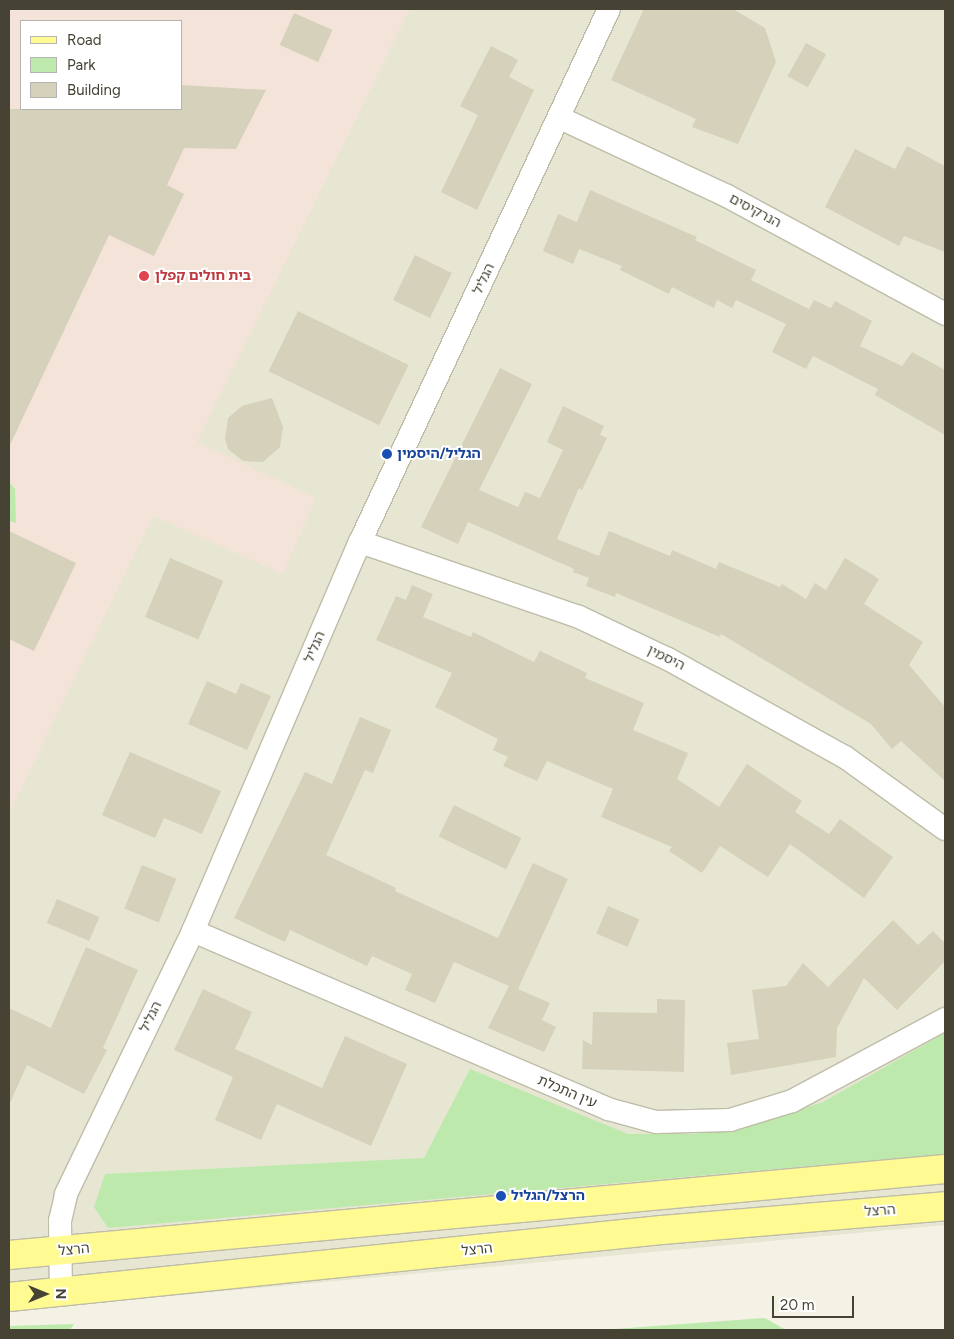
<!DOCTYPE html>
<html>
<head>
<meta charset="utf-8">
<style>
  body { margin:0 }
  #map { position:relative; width:954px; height:1339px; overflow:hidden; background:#f3f2e5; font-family:Figtree,"Noto Sans Hebrew",sans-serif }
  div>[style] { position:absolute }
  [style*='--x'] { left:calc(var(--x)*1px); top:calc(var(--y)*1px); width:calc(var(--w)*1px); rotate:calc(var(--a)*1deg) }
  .residential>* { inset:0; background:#e7e6d3 }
  .medical>* { inset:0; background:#f4e3d8 }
  .green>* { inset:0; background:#bee9ac }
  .building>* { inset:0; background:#d5d1ba; transform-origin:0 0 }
  .roads { filter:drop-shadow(1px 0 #bfbca7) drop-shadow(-1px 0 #bfbca7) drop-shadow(0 1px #bfbca7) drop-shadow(0 -1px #bfbca7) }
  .minor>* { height:22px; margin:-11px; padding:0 11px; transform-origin:11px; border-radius:11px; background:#fff }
  .primary>* { height:28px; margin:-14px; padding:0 14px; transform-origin:14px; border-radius:14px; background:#fffb92 }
  .dots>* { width:14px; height:14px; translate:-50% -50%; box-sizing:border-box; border:2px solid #fff; border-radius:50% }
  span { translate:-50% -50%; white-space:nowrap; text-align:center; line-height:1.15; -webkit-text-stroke:4px #fff; paint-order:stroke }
  .street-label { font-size:14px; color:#464334 }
  .health-label { font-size:14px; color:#be3a42; font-weight:700 }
  .left { translate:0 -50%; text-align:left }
  .transit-label { font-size:14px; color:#164399; font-weight:700 }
  .frame { position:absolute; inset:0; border:10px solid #464334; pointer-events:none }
  .legend { position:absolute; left:20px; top:20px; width:162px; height:90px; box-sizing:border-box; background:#fff; border:1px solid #b5b4ae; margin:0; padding:6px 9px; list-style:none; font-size:15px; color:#464334 }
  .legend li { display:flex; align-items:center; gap:10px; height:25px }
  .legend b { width:25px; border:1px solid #b5b4ae }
  .north { position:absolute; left:20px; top:1269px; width:50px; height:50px; -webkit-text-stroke:4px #fff; paint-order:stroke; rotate:90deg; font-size:14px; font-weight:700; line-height:20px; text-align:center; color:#464334 }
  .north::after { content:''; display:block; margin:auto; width:18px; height:22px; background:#464334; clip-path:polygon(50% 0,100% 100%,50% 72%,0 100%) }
  .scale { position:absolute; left:772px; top:1296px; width:82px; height:22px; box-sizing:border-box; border:2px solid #464334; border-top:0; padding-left:6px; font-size:15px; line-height:18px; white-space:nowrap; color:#464334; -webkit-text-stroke:4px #fff; paint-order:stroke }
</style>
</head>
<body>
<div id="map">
  <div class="residential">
    <i style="clip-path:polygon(evenodd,9px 9px,945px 9px,945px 1225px,9px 1311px,9px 9px,21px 21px,181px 21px,181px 109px,21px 109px,21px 21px)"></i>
  </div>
  <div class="medical">
    <i style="clip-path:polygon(evenodd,9px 9px,410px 9px,197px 442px,316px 498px,283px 574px,153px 516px,9px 814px,9px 9px,21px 21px,181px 21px,181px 109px,21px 109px,21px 21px)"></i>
  </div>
  <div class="green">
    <i style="clip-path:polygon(9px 482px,15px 489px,16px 523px,9px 521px)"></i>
    <i style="clip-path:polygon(945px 1033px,945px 1154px,108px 1228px,94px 1207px,105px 1174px,424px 1158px,470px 1069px,628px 1134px,693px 1134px,760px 1122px,823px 1102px)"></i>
    <i style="clip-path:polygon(765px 1318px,786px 1330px,601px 1330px)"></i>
    <i style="clip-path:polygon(74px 1324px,70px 1330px,9px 1330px,9px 1326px)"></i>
  </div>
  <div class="building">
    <i style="clip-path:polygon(644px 9px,733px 9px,765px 28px,776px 62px,738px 144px,692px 127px,696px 119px,611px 80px)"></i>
    <i style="left:294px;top:13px;width:42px;height:35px;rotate:24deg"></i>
    <i style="left:806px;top:43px;width:23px;height:38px;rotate:29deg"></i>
    <i style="clip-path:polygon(491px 46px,518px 60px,509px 77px,534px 90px,477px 210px,441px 192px,478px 115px,460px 106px)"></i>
    <i style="clip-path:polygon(181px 85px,266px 90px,236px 149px,184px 148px,167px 185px,184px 194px,154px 256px,109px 235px,9px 447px,9px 109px,181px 109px)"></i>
    <i style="clip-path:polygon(907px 146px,945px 166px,945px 252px,904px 236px,899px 246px,825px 207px,855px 149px,895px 169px)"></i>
    <i style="clip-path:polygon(590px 190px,697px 237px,695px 240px,756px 270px,751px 280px,809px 309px,814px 300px,831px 308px,835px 301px,872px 321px,860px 346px,902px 366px,912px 352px,945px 370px,945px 435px,875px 395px,878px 389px,813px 356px,806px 369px,772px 352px,786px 324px,736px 300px,732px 308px,717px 300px,714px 308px,672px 287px,669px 294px,620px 270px,622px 266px,579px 249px,573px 264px,543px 251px,558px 214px,577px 222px)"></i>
    <i style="left:415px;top:255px;width:41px;height:50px;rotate:26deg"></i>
    <i style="left:298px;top:311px;width:123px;height:67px;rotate:26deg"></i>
    <i style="clip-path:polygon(500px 368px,532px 384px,479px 490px,518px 507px,525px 492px,540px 498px,563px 450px,547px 442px,563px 406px,604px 426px,600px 435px,607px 438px,582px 490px,579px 488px,557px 539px,599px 556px,609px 531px,670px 556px,672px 550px,716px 569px,719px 562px,780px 587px,782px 584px,806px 599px,815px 583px,826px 590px,845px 558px,879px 579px,864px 604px,923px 642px,909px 665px,945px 707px,945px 781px,901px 741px,892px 749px,871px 724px,721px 634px,720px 637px,616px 593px,615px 597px,586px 586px,589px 578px,573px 572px,574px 569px,468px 522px,458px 544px,421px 527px)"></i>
    <i style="clip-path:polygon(272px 398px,283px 427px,280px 447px,263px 462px,243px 461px,228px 449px,225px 439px,228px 418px,242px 406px)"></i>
    <i style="clip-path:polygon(9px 531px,76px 563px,34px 651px,9px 639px)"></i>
    <i style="left:170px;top:558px;width:58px;height:64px;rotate:23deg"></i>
    <i style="clip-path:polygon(412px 585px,433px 594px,423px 617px,471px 637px,473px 632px,534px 662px,540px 651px,587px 673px,585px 678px,644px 703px,633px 730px,688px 753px,677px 779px,719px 807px,747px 764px,802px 801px,795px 812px,829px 834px,840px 819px,893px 857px,864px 898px,790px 844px,768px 877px,720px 846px,702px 873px,669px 851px,672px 847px,601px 817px,613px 789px,547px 761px,537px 781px,503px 766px,508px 757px,493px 750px,498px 739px,435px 707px,452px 673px,376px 640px,396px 596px,406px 600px)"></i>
    <i style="clip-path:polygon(207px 681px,236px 694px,241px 683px,271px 696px,247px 750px,188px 724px)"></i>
    <i style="clip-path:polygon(360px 717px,391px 730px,373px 773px,365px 770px,326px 855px,396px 888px,395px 891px,498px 938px,533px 863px,568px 879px,518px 989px,550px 1003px,542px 1020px,556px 1027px,544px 1052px,488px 1028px,509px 986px,454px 962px,435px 1003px,405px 990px,412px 974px,372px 956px,367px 966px,290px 930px,285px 942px,234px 918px,305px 772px,332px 784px)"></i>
    <i style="clip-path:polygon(130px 752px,221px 791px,202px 834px,164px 818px,155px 838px,102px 815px)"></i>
    <i style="left:454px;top:805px;width:75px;height:35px;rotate:26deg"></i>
    <i style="left:142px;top:865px;width:37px;height:47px;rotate:22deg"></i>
    <i style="left:57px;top:899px;width:46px;height:26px;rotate:23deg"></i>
    <i style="left:608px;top:906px;width:34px;height:30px;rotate:23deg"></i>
    <i style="clip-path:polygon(893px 920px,918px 945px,933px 931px,945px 943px,945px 961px,897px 1010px,864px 978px,837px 1028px,836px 1057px,731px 1075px,727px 1043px,759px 1039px,752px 990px,786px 986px,803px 963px,828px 987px)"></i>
    <i style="clip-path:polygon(86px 947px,138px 970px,103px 1048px,107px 1050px,84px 1094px,27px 1065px,9px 1105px,9px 1008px,51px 1028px)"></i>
    <i style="clip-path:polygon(203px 989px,252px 1012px,235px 1049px,322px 1088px,345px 1036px,407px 1064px,371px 1146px,277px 1104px,261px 1140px,215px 1120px,233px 1077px,174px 1050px)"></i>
    <i style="clip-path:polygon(657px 999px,685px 1000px,684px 1072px,582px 1069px,583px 1040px,592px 1045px,593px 1012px,657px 1013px)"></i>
  </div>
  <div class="roads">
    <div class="minor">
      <i style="--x:560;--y:118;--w:184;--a:25"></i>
      <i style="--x:727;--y:196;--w:248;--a:28.4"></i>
      <i style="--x:360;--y:542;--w:231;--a:18.9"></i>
      <i style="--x:579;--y:617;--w:98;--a:25.3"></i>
      <i style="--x:668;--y:659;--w:202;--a:29"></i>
      <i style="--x:845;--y:757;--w:123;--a:35.8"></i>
      <i style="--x:193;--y:931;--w:452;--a:23.2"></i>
      <i style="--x:608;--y:1109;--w:50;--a:15.2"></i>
      <i style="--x:656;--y:1122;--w:74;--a:-1.5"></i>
      <i style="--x:730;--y:1120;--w:65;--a:-17"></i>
      <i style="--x:792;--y:1101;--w:174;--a:-28.2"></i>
      <i style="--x:61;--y:1294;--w:73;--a:-90.8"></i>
      <i style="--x:60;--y:1221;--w:28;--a:-77"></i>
      <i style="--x:66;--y:1194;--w:292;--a:-64.2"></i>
      <i style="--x:193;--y:931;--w:423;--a:-66.8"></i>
      <i style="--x:360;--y:542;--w:588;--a:-64.96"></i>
    </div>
    <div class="primary">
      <i style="--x:9;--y:1255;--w:940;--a:-5.25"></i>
      <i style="--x:9;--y:1297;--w:656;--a:-5.86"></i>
      <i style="--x:662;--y:1230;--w:284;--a:-4.8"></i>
    </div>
  </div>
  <div class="dots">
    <i style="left:144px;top:276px;background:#e0444e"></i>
    <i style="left:387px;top:454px;background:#1a4fb4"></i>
    <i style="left:501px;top:1196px;background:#1a4fb4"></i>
  </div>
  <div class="street-label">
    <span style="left:755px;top:211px;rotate:28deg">הנרקיסים</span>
    <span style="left:484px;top:279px;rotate:-65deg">הגליל</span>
    <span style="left:315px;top:647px;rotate:-67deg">הגליל</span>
    <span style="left:666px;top:658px;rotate:26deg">היסמין</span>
    <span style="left:151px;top:1017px;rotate:-64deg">הגליל</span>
    <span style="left:567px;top:1092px;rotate:23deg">עין התכלת</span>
    <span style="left:880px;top:1211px;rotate:-4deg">הרצל</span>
    <span style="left:74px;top:1250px;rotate:-5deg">הרצל</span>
    <span style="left:477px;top:1250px;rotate:-6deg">הרצל</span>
  </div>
  <div class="health-label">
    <span class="left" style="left:155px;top:276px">בית חולים קפלן</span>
  </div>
  <div class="transit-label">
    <span class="left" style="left:397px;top:454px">הגליל/היסמין</span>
    <span class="left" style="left:511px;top:1196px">הרצל/הגליל</span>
  </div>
  <div class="frame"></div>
  <ul class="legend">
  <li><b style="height:6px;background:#fffb92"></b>Road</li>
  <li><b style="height:14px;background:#bee9ac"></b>Park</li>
  <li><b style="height:14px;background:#d5d1ba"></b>Building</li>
  </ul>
  <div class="north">N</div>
  <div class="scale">20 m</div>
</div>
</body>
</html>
